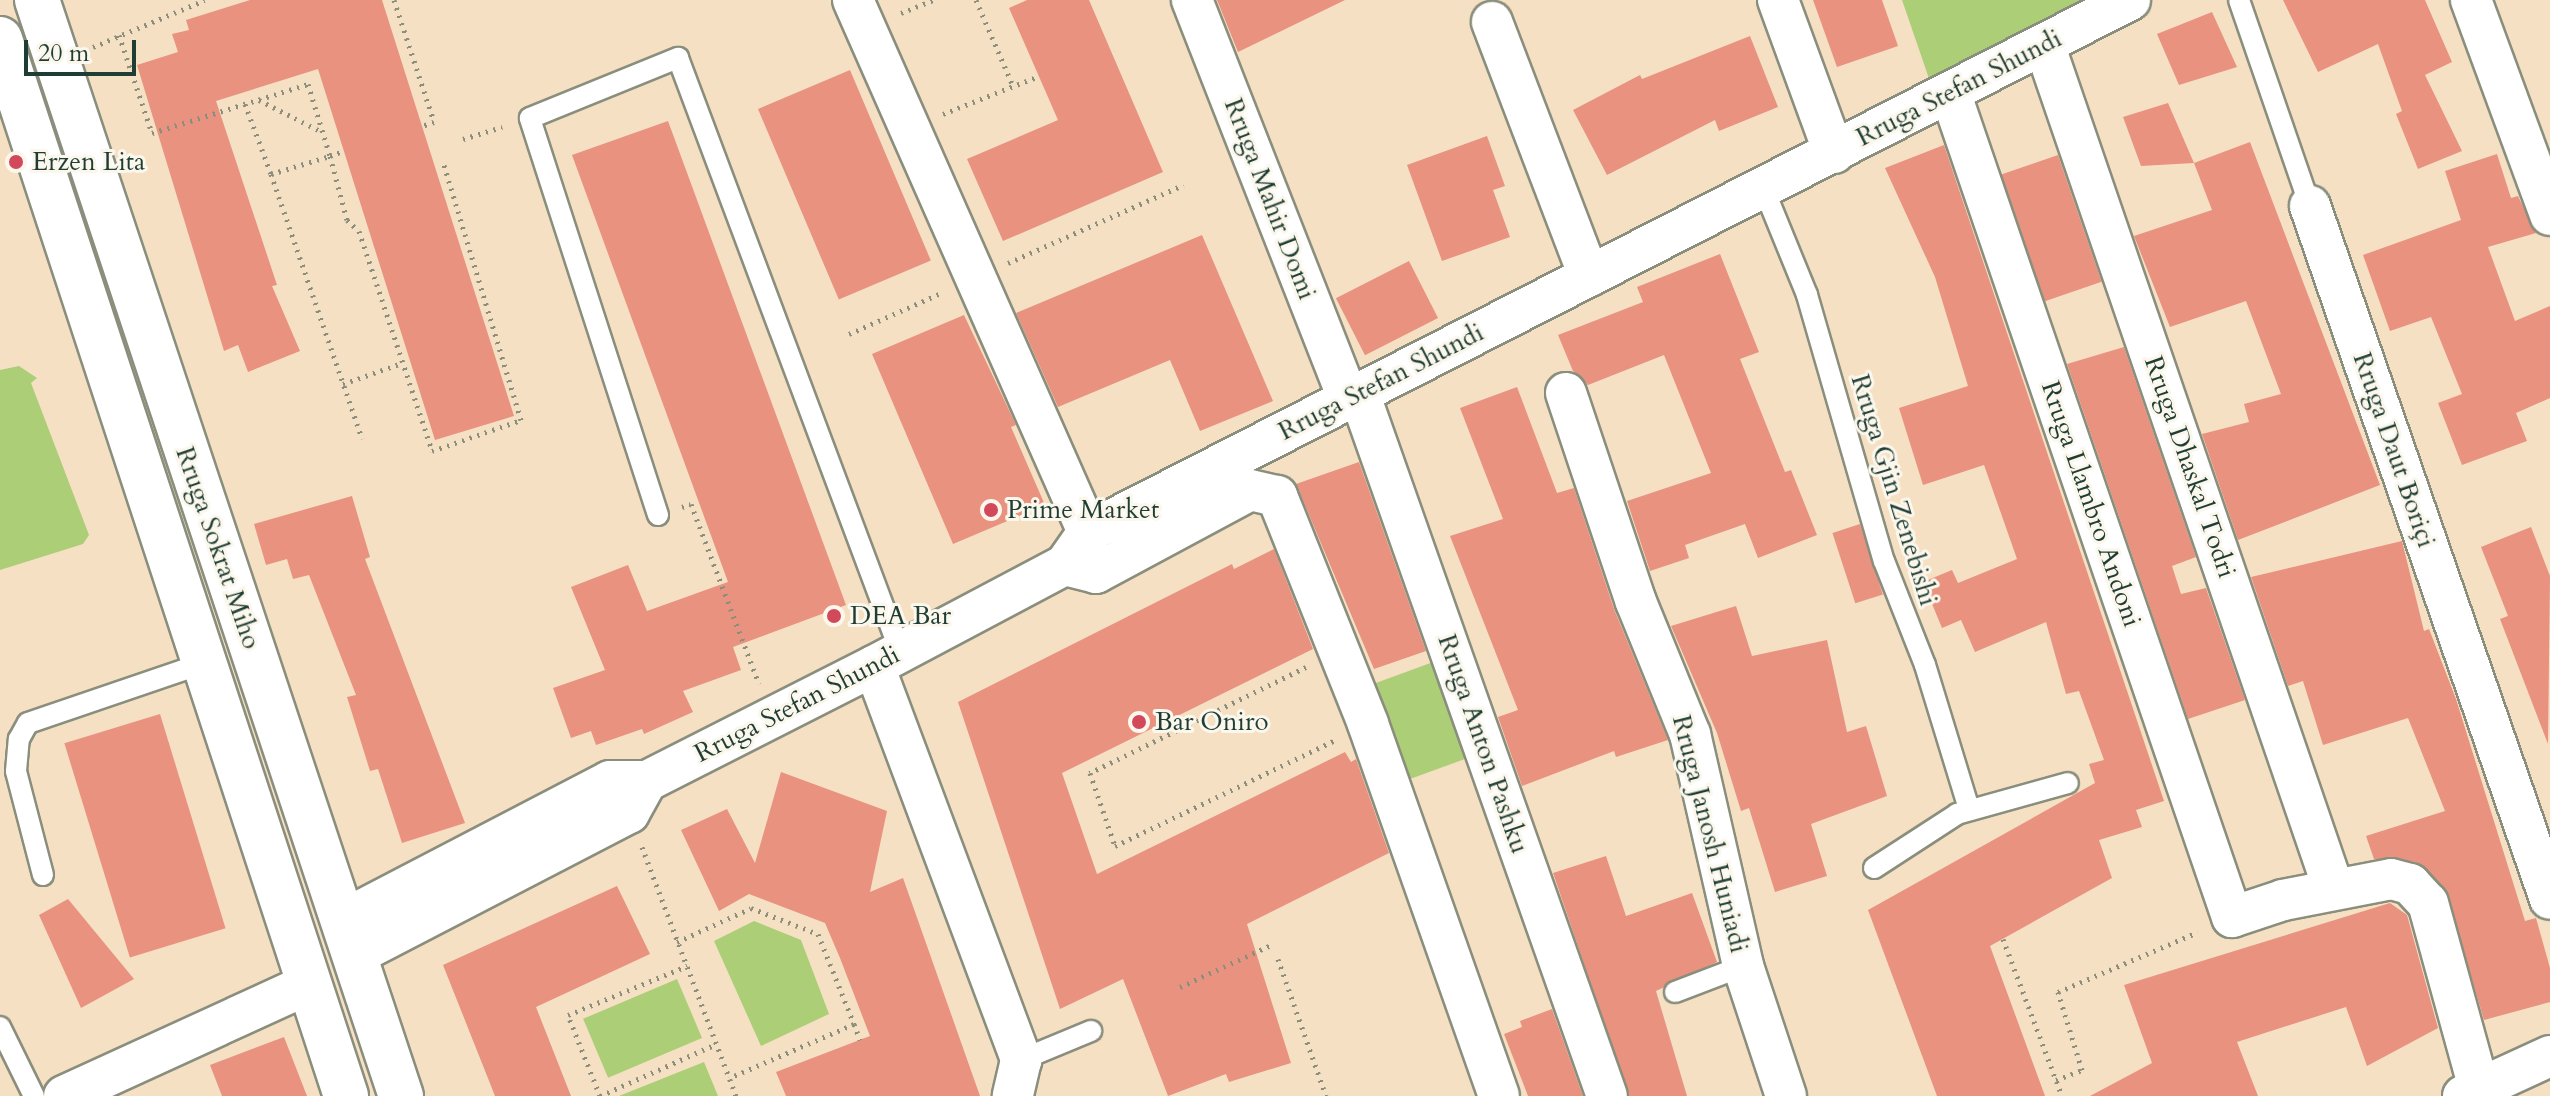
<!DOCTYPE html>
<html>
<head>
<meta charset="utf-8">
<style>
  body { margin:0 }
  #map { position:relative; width:2550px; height:1096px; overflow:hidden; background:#f5e0c4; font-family:Cardo,serif }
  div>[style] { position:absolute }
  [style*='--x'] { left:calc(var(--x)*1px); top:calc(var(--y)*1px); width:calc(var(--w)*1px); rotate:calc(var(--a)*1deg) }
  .green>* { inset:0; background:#abce77; transform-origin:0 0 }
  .building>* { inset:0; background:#e8927f; transform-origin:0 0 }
  .path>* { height:5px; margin-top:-2.5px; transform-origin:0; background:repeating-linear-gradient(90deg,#8a8e7c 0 2px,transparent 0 8px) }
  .roads { filter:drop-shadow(2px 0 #8a8e7c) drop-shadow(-2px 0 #8a8e7c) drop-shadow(0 2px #8a8e7c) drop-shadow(0 -2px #8a8e7c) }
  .lane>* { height:20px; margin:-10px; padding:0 10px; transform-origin:10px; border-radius:10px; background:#fff }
  .street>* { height:40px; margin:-20px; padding:0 20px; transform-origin:20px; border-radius:20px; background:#fff }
  .secondary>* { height:44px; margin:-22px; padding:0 22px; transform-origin:22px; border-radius:22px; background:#fff }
  .dots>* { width:22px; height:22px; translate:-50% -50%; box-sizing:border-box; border:4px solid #fbf7ec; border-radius:50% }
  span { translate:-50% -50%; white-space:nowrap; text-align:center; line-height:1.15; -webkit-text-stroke:6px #fbf7ec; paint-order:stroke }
  .street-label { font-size:26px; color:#1f3d34 }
  .poi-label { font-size:26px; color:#1f3d34 }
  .left { translate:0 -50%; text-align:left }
  .scale { position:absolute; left:24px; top:40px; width:112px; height:36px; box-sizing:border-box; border:4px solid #1f3d34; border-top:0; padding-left:10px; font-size:24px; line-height:28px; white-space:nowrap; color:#1f3d34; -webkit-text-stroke:6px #fbf7ec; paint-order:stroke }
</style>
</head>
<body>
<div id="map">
  <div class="green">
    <i style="clip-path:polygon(1902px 0,2099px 0,1934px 93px)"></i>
    <i style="clip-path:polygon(19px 366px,37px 378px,31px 383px,89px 535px,83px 544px,0 570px,0 370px)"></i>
    <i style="left:1436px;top:661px;width:102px;height:72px;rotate:70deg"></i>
    <i style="clip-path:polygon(754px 921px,801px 940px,829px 1014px,761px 1046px,714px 941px)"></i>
    <i style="left:677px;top:979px;width:64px;height:102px;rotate:67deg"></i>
    <i style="clip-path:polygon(704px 1062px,718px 1096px,619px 1096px)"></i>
  </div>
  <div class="building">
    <i style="clip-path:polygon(250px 0,382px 0,514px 416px,435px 440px,318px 69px,216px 101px,277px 285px,272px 286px,300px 351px,248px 372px,238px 345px,224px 351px,137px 65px,178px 52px,172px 34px,189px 30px,186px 20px)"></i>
    <i style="clip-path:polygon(1027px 0,1089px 0,1163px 172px,1003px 241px,967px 159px,1058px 120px,1009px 8px)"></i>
    <i style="clip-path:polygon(1217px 0,1345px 0,1238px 52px)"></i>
    <i style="clip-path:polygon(1813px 0,1882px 0,1898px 46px,1837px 67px)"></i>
    <i style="clip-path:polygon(2283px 0,2425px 0,2452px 62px,2425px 75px,2462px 151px,2418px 169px,2396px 114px,2402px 111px,2378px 44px,2318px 72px)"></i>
    <i style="clip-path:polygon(2212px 12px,2237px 67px,2179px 85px,2157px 34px)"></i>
    <i style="clip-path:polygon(1750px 36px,1778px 107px,1719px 131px,1715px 120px,1607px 175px,1573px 110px,1640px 75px,1642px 79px)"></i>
    <i style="left:850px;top:70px;width:207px;height:100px;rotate:67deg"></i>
    <i style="clip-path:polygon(2168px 103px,2194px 163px,2141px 166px,2123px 117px)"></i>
    <i style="clip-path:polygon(668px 121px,846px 605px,733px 647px,741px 670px,683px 691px,693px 712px,644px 734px,642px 729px,596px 745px,591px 731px,571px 738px,553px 688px,605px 670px,571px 587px,628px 565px,647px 611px,728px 582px,572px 155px)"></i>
    <i style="clip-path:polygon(1487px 136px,1505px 186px,1493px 190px,1510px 237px,1442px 261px,1407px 165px)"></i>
    <i style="clip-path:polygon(2250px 142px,2380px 485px,2238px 540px,2202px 434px,2249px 422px,2244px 404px,2281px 394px,2246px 301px,2170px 327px,2134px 236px,2212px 210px,2194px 163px)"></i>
    <i style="clip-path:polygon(1944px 145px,2164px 801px,2136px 810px,2142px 827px,2099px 840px,2112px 878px,1990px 946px,2045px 1096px,1937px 1096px,1868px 910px,2095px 783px,2089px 764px,2104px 760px,2079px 691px,2066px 694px,2046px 622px,1975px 652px,1961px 620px,1942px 628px,1923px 582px,1952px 570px,1958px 583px,2017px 559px,1984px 465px,1923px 485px,1899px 408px,1968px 386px,1935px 277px,1885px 168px)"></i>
    <i style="clip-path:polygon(2497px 154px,2511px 198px,2518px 196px,2536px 233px,2488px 247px,2515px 321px,2550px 306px,2550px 398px,2516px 413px,2527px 441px,2462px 465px,2438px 403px,2462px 394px,2431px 317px,2390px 331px,2363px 255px,2461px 220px,2445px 171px)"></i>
    <i style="left:2058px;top:155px;width:134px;height:60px;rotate:71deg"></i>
    <i style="clip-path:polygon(1202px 235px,1273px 401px,1200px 431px,1170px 360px,1058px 407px,1016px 313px)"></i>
    <i style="clip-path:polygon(1720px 254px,1759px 352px,1740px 359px,1785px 472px,1791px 470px,1817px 535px,1758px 558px,1745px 524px,1685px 545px,1689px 558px,1650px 571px,1627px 501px,1711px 473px,1664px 355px,1588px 385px,1573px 371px,1558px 335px,1643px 302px,1637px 287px)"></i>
    <i style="left:1409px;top:261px;width:64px;height:82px;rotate:63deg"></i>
    <i style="clip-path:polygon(964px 315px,1016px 425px,1011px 427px,1045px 505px,953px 544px,872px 354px)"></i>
    <i style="clip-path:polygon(2124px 347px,2196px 557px,2172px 566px,2181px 594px,2206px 588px,2245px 700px,2188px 719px,2067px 364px)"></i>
    <i style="clip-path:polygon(1517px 387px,1557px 493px,1574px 488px,1614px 609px,1668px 740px,1616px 757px,1614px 751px,1522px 786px,1498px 717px,1518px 710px,1450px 536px,1503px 519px,1460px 408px)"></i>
    <i style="clip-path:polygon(1359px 462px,1426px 651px,1374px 669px,1296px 484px)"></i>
    <i style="clip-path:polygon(352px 496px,370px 557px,365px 559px,465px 823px,402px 843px,378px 769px,370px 771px,347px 697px,356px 695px,309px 575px,293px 579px,287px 559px,266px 565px,254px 524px)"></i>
    <i style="left:1860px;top:524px;width:74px;height:29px;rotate:72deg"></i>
    <i style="clip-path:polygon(2531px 527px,2550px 576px,2548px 744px,2500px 619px,2508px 616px,2481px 547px)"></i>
    <i style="clip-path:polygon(2402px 541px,2424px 631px,2429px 629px,2456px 699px,2525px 921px,2536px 918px,2550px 968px,2550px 1002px,2484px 1020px,2445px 888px,2416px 862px,2374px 859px,2366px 836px,2445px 811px,2408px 718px,2323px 745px,2303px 681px,2288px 686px,2251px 577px)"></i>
    <i style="clip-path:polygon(1274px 549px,1313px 649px,1062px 773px,1097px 874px,1345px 752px,1351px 762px,1356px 759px,1389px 853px,1247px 924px,1291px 1063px,1229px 1082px,1226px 1074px,1168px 1096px,1123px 979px,1060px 1009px,958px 702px,1232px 564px,1234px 569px)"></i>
    <i style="clip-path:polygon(1736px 606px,1752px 656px,1827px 640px,1847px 732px,1866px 726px,1887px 796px,1811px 824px,1827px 876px,1775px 892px,1749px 808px,1741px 811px,1717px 733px,1671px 626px)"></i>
    <i style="left:160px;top:714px;width:224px;height:100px;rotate:73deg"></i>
    <i style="clip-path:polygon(781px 772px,887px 811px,870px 892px,903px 878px,980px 1096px,786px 1096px,776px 1072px,870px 1036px,840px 958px,825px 923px,749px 894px,719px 911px,681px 830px,727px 809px,755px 863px)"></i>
    <i style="clip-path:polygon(1606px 856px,1626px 916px,1692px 893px,1717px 962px,1656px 991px,1687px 1096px,1629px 1096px,1553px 873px)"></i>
    <i style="clip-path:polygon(617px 886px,650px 954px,536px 1007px,571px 1096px,495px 1096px,443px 965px)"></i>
    <i style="clip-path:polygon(68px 899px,134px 979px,81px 1008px,39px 915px)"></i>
    <i style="clip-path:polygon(2390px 903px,2407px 915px,2438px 1028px,2367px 1066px,2346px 1007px,2237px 1042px,2258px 1096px,2090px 1096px,2152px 1063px,2124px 985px)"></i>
    <i style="clip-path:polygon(1552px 1009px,1583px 1096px,1528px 1096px,1504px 1034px,1522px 1027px,1520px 1021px)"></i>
    <i style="clip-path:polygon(284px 1037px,307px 1096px,222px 1096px,210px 1065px)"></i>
  </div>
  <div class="path">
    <i style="--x:394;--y:0;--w:128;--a:71.8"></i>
    <i style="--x:434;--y:122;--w:13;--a:162"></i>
    <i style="--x:976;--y:0;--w:94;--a:66.7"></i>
    <i style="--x:901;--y:13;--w:35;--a:-22"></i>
    <i style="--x:119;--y:35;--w:103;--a:71.4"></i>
    <i style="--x:152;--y:133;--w:164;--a:-17.4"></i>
    <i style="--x:308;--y:84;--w:75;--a:73"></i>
    <i style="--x:330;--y:156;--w:14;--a:-21"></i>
    <i style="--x:93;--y:47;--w:121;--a:-22.8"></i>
    <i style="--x:259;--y:100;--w:71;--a:26.9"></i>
    <i style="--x:245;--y:104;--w:75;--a:69.6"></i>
    <i style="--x:271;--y:174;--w:62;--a:-17"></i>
    <i style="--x:330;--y:156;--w:66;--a:75.1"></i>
    <i style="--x:347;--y:220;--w:16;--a:43"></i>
    <i style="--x:359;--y:231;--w:232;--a:71.6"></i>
    <i style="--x:432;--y:451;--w:94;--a:-19.2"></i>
    <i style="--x:521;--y:420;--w:270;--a:-106.8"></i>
    <i style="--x:943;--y:114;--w:103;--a:-21.6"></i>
    <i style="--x:463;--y:139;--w:41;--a:-17.1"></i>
    <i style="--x:271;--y:174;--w:280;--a:71"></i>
    <i style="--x:1008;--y:263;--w:192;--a:-24"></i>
    <i style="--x:849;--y:334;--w:101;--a:-24"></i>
    <i style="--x:343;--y:384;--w:63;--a:-19.6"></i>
    <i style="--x:682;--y:507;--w:9;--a:-18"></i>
    <i style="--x:691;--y:504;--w:192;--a:69.3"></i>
    <i style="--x:1306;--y:667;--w:241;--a:153.9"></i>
    <i style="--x:1090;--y:773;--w:77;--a:71.1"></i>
    <i style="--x:1115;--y:846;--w:244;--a:-25.7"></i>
    <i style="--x:642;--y:847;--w:266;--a:69.3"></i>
    <i style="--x:2003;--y:939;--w:168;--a:69.4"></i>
    <i style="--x:677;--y:942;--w:81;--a:-24.7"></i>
    <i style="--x:751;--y:908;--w:72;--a:21.2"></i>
    <i style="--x:818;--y:934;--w:97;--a:68.2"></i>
    <i style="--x:854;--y:1024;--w:136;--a:156.6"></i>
    <i style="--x:1278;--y:959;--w:145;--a:70.7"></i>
    <i style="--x:1180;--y:987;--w:102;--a:-24.8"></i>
    <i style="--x:854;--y:1024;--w:17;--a:69"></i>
    <i style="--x:2056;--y:1080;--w:28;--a:-21"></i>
    <i style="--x:2082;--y:1070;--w:82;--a:-107.1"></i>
    <i style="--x:2058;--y:992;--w:152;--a:-23.2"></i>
    <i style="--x:600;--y:1096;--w:87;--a:-111.6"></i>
    <i style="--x:568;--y:1015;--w:129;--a:-22.4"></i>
    <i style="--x:600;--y:1096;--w:127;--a:-24.1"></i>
  </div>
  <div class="roads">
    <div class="lane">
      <i style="--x:2239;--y:0;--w:218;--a:71"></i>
      <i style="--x:1763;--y:187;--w:117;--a:67.8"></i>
      <i style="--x:1807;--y:295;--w:277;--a:73.9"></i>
      <i style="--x:1884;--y:561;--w:112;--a:68.5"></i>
      <i style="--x:1925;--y:665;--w:151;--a:73"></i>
      <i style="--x:658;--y:515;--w:417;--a:-107.9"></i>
      <i style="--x:530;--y:118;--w:160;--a:-22.1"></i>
      <i style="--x:678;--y:58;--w:633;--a:69.48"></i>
      <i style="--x:1874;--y:868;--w:99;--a:-33"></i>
      <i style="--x:1957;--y:814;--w:115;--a:-15.6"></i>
      <i style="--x:43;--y:875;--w:107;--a:-104.6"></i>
      <i style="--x:16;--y:771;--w:32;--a:-85"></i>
      <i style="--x:19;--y:739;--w:18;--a:-61"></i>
      <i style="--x:28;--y:723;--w:186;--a:-18.8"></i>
      <i style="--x:1675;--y:992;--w:73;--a:-20.9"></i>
      <i style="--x:0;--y:1027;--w:77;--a:63.8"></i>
      <i style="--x:1021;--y:1060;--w:76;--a:-22.5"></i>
    </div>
    <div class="street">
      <i style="--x:853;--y:0;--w:582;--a:66.17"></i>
      <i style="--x:1192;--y:0;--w:427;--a:68.6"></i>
      <i style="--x:1778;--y:0;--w:163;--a:69.9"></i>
      <i style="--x:2471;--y:0;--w:229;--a:69.8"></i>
      <i style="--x:1492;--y:22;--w:272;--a:69.1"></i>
      <i style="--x:2044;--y:44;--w:894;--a:71.08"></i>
      <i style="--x:1950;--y:92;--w:872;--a:71.13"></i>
      <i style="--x:2232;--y:917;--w:54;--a:-18.4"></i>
      <i style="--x:2283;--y:900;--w:110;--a:-11"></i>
      <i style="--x:2391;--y:879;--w:20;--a:15"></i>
      <i style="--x:2410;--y:884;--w:26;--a:47"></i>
      <i style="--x:2428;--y:903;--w:200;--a:74.6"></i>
      <i style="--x:2310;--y:206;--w:733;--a:70.9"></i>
      <i style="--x:1359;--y:393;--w:745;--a:70.57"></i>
      <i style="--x:1566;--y:393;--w:220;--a:71.5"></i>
      <i style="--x:1636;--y:602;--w:143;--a:67.8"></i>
      <i style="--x:1690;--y:734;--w:238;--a:77.1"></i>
      <i style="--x:1743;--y:966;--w:137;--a:71.7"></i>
      <i style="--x:1065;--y:565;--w:32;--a:14"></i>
      <i style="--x:1096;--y:573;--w:175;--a:-28.3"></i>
      <i style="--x:1250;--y:490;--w:28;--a:13"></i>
      <i style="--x:1277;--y:496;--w:245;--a:68.2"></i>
      <i style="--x:1368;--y:724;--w:394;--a:70.6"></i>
      <i style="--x:874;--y:666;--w:421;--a:69.5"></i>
      <i style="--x:1021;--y:1060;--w:37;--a:103"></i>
      <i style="--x:343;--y:920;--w:301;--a:-27.5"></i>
      <i style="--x:610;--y:781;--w:37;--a:0"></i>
      <i style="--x:647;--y:781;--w:254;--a:-26.9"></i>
      <i style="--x:874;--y:666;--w:216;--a:-27.9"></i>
      <i style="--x:1065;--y:565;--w:40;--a:-55.1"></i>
      <i style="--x:1088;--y:532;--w:1170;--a:-27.05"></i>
      <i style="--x:355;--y:955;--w:309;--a:-27.4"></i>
      <i style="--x:629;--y:813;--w:37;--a:-61"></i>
      <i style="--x:64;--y:1096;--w:269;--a:-24.6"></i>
      <i style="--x:2463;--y:1096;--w:96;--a:-24.7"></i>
    </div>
    <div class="secondary">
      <i style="--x:37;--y:0;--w:1155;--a:71.63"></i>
      <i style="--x:0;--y:39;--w:1112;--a:71.87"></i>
    </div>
  </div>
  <div class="dots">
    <i style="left:16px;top:162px;background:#d1495b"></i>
    <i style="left:991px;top:510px;background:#d1495b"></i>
    <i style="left:834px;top:616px;background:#d1495b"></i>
    <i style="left:1139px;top:722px;background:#d1495b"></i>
  </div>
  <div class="street-label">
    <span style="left:1959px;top:88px;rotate:-27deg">Rruga Stefan Shundi</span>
    <span style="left:1270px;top:199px;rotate:69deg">Rruga Mahir Domi</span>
    <span style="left:1381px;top:382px;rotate:-27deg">Rruga Stefan Shundi</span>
    <span style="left:2394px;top:450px;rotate:71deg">Rruga Daut Boriçi</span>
    <span style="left:2190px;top:467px;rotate:71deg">Rruga Dhaskal Todri</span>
    <span style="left:1894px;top:490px;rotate:73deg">Rruga Gjin Zenebishi</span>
    <span style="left:2091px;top:504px;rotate:71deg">Rruga Llambro Andoni</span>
    <span style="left:218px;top:548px;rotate:71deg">Rruga Sokrat Miho</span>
    <span style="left:797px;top:704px;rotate:-27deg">Rruga Stefan Shundi</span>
    <span style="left:1483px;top:744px;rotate:71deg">Rruga Anton Pashku</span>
    <span style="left:1710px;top:834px;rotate:76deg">Rruga Janosh Huniadi</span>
  </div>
  <div class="poi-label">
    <span class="left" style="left:32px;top:162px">Erzen Lita</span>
    <span class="left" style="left:1007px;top:510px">Prime Market</span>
    <span class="left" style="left:850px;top:616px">DEA Bar</span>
    <span class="left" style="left:1155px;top:722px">Bar Oniro</span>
  </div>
  <div class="scale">20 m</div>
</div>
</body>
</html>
